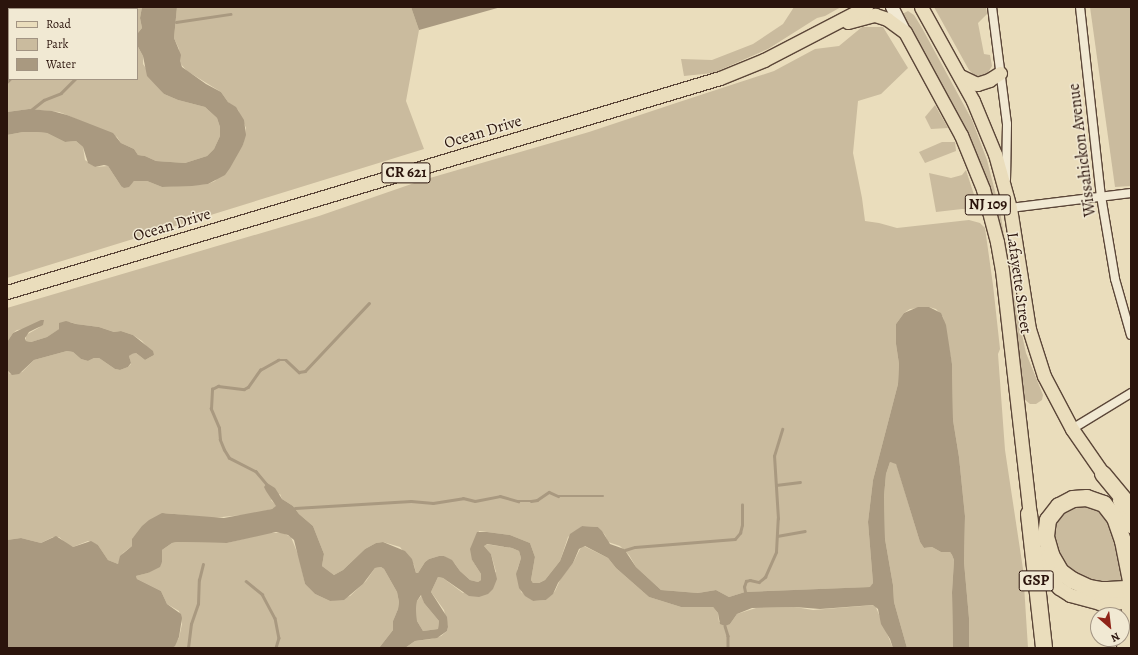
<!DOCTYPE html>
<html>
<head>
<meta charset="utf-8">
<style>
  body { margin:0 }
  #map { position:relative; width:1138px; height:655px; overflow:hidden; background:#eaddbc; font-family:Alegreya,serif }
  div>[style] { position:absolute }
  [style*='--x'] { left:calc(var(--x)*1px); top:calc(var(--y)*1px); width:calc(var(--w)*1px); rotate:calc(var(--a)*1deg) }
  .green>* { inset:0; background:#cabb9e }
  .water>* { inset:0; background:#a99980 }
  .stream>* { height:2.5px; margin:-1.25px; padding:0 1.25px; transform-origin:1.25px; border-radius:1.25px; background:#a99980 }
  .roads { filter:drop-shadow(1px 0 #5b4638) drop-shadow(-1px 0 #5b4638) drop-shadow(0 1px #5b4638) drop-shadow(0 -1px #5b4638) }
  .street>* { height:8px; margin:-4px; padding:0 4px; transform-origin:4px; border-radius:4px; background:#f1e9d3 }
  .secondary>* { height:12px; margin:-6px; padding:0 6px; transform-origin:6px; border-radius:6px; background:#f1e9d3 }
  .primary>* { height:13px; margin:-6.5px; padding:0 6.5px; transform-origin:6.5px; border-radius:6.5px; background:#eaddbc }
  .highway>* { height:16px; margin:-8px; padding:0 8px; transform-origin:8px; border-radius:8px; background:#eaddbc }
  span { translate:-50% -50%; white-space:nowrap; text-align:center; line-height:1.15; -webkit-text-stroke:3px #f1e9d3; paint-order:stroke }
  .shield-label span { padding:1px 3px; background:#f1e9d3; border:1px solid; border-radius:3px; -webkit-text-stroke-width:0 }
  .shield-label { font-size:15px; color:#2b140c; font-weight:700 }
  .street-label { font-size:16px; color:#2b140c }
  .frame { position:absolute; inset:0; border:8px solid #2b140c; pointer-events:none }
  .legend { position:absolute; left:8px; top:8px; width:130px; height:72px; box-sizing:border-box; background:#f1e9d3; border:1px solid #a29483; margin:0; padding:5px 7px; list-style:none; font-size:12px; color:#2b140c }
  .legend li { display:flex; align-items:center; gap:8px; height:20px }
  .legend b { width:20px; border:1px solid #a29483 }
  .north { position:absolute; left:1090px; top:607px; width:40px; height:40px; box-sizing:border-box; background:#f1e9d3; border:1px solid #a29483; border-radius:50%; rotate:152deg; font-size:11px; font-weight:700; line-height:16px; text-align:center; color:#2b140c }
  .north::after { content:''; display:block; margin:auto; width:14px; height:18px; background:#8f2418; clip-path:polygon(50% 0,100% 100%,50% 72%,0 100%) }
</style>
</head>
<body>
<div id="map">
  <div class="green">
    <i style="clip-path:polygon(72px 7px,142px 7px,140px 18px,142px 28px,137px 34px,137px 9px,70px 9px)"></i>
    <i style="clip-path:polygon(177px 7px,411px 7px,419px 30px,406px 101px,424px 149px,7px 278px,7px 135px,23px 132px,37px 132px,47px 133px,65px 142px,76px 141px,83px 147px,85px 160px,95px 167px,108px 166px,121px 186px,130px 184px,134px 181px,147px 181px,162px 187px,208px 184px,215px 181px,243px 145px,246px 128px,238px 110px,228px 102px,221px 92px,187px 71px,180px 63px,179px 49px,174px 38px)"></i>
    <i style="clip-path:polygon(794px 7px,841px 7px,825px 16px,817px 18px,768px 49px,713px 73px,684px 76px,681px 59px,712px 60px,753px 44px,783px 24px)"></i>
    <i style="clip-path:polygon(934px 7px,986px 7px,987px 14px,978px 23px,984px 54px,990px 55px,992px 66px,987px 74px,977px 78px,969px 70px)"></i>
    <i style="clip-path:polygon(1090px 7px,1131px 7px,1131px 186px,1115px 187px)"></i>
    <i style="clip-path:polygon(908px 11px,914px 15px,922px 28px,972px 120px,987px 160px,1000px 211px,1017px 312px,1026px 353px,1043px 395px,1042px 400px,1036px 404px,1030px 404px,1024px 399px,1011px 296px,1003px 241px,995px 205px,973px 144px,902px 14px)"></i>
    <i style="clip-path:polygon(862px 27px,883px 27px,908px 68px,881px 94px,858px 101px,853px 153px,862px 198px,865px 221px,879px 223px,897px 228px,969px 220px,980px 223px,985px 228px,993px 285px,1000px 349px,998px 354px,1005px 450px,1023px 569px,1028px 648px,969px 648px,969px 618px,964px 562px,965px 516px,959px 457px,953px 420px,952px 364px,943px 317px,936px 309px,929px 307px,910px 309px,904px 313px,896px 324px,896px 344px,899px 364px,898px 384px,873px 480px,868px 522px,873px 583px,871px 587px,745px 592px,729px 597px,716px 590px,698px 593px,661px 590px,636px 567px,629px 555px,620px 546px,608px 542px,605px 535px,598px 527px,582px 526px,568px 537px,560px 561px,545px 580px,539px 583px,533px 583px,531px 580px,535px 557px,530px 543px,510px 535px,487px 532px,479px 531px,472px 560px,481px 574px,481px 580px,478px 582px,470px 580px,460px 571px,455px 564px,444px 556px,439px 556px,429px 559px,425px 562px,418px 573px,416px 573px,414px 565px,400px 547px,383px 542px,376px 543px,365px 549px,343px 570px,334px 575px,322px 566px,324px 554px,313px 526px,299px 514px,293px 506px,282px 499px,280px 494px,271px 500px,276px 505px,276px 507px,272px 509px,253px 514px,212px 518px,165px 513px,133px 538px,132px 546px,123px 553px,118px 564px,108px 560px,98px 545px,88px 541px,73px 547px,69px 546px,59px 537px,53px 537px,41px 543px,21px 538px,7px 540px,7px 370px,10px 374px,22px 372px,34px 360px,67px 351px,73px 352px,81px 359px,88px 361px,94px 358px,99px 358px,115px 369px,120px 370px,128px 367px,131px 364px,129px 356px,131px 354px,136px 353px,145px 360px,154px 355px,142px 341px,133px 335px,121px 331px,114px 332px,99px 327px,76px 324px,70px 322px,47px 337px,31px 342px,26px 341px,26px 335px,40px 327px,17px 330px,13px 333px,7px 342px,7px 308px,319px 216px,423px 180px,589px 132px,673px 104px,774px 71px,815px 49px,839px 46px)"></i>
    <i style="clip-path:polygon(137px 45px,143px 56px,143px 64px,164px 94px,178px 100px,205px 107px,217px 118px,220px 127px,220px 136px,214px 149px,207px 156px,185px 163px,156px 161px,145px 156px,138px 155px,134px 149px,121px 143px,117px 137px,67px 115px,59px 112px,29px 109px,7px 112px,7px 85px,13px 79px,137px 79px)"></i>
    <i style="clip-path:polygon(935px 105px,948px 128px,931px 129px,925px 117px)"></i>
    <i style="clip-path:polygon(942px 142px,955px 142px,956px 151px,925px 163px,919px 152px)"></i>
    <i style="clip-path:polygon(966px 170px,979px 210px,962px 209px,936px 212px,929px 173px,951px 178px,962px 175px)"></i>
    <i style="clip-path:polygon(890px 462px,896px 463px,920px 542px,924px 548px,932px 547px,941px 552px,950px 552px,952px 555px,954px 560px,952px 592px,953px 648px,907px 648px,894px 602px,893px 585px,885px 539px,884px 496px,886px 474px)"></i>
    <i style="clip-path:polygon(1072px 504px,1097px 505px,1117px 536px,1125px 584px,1101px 585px,1073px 576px,1051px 544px,1054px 518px)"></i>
    <i style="clip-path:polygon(267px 533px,283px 533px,291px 537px,299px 557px,305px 584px,315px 594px,330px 601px,350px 596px,366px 581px,375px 568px,381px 567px,384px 569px,397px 592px,399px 602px,398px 609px,393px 621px,393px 630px,379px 648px,172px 648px,179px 638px,182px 624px,179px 611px,167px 604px,161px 591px,137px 579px,136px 576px,148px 573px,162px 562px,162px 550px,172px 543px,177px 542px,227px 543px)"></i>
    <i style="clip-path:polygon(485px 544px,512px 548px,519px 551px,521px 558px,517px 570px,521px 592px,533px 601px,546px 600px,555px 591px,561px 578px,573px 563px,580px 549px,584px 546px,608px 558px,616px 568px,649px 597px,681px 607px,713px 607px,718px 613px,719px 622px,730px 624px,737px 614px,756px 608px,795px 607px,813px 610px,875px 605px,893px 648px,405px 648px,415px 641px,431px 639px,441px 636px,447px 631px,448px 627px,444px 610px,431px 592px,438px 577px,443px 578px,463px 593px,496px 572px,491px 554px,484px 546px)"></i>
    <i style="clip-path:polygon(422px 595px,424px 603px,439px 621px,438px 629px,423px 631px,417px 621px,416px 609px,417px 601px)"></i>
  </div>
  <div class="water">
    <i style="clip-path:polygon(7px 7px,39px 7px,37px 9px,9px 9px,9px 79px,13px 79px,7px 85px)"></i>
    <i style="clip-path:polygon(142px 7px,177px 7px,174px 38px,181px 55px,180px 61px,182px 67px,206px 84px,221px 92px,228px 102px,236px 107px,244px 120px,246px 135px,243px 145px,230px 168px,225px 175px,208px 184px,192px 186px,162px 187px,147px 181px,134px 181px,129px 187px,124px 188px,121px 186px,108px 166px,104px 165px,95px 167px,88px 163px,83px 147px,76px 141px,65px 142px,47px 133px,37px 132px,23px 132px,7px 135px,7px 112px,29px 109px,52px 111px,67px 115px,113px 133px,121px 143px,134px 149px,138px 155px,145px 156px,156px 161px,185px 163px,207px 156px,214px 149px,220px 136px,220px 127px,217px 118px,205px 107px,178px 100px,164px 94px,147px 76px,143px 56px,137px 45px,137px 34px,142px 28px,140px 18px)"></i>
    <i style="clip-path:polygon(411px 7px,501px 7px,419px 30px)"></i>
    <i style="clip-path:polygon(evenodd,918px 307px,929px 307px,941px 313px,946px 325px,952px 364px,953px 420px,959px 457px,965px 516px,964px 562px,969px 618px,969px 648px,953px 648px,952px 592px,954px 560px,952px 555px,950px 552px,941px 552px,932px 547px,924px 548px,920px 542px,896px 464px,890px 462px,886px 474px,884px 496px,885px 539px,893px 585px,894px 602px,907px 648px,893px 648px,890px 639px,881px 624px,878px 609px,873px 605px,820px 609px,795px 607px,752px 608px,737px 614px,730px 624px,725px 626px,720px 624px,718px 613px,713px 607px,681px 607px,649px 597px,616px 568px,608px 558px,585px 546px,579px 549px,573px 563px,558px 583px,553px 594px,546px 600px,533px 601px,525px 596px,519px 588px,516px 574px,521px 558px,519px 551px,512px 548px,487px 544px,484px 546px,491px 554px,497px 579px,493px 589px,488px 594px,479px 597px,469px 596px,443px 578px,438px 577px,431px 592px,447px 617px,448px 627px,447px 631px,437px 638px,415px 641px,405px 648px,379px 648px,393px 630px,393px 621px,398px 609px,399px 602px,397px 592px,384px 569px,381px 567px,375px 568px,363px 584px,344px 600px,330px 601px,315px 594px,305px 584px,294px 540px,288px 535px,276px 532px,227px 543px,177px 542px,172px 543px,162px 550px,162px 562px,160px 567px,148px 573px,136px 576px,137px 579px,161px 591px,167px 604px,181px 614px,182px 618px,179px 637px,175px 646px,172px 648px,7px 648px,7px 540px,21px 538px,41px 543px,56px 536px,73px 547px,91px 541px,98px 545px,108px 560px,118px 564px,120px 556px,132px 546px,132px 539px,142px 526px,149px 520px,162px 513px,224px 518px,272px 509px,276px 506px,266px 491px,264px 487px,267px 483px,275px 488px,282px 499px,293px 506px,299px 514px,313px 526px,324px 554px,322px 566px,334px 575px,343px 570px,365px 549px,376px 543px,383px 542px,405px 551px,412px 559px,416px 573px,418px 573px,425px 562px,429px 559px,439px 556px,444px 556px,452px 560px,460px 571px,470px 580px,478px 582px,481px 580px,481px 574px,472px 560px,470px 549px,477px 532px,487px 532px,510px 535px,530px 543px,535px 557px,531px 580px,533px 583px,539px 583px,545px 580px,560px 561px,570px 534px,582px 526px,598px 527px,602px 531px,610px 544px,624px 549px,636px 567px,661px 590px,698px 593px,716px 590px,729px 597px,745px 592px,870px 587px,873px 583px,868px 522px,873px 480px,898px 384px,899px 364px,896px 344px,896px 324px,904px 313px,918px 307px,421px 595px,424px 603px,439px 621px,438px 629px,423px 631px,417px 621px,416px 609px,417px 601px,421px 595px)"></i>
    <i style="clip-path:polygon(41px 320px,44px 320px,43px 325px,29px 332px,25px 338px,26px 341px,31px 342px,47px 337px,59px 329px,59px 323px,66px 321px,76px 324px,99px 327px,114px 332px,121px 331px,133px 335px,153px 351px,154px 355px,145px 360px,136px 353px,132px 354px,129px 356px,131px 363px,128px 367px,120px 370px,115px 369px,99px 358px,94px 358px,88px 361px,81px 359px,73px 352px,67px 351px,34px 360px,19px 374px,12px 375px,7px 370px,7px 342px,13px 333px)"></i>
  </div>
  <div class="stream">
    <i style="--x:176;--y:22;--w:55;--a:-8.4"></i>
    <i style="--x:31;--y:110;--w:16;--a:-38"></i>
    <i style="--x:44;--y:100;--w:18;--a:-22"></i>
    <i style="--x:61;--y:93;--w:20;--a:-45"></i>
    <i style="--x:266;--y:484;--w:16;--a:-130"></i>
    <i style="--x:256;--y:472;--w:30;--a:-153"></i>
    <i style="--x:229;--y:458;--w:9;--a:-122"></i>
    <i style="--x:224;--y:450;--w:11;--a:-112"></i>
    <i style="--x:220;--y:440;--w:12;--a:-95"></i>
    <i style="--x:219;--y:428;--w:21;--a:-113"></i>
    <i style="--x:211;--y:409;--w:20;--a:-87"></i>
    <i style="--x:212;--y:389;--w:7;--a:-27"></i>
    <i style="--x:218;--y:386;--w:26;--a:7"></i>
    <i style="--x:244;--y:389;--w:4;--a:-27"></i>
    <i style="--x:248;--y:387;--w:21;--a:-55"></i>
    <i style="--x:260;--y:370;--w:21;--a:-29"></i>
    <i style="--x:278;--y:360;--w:8;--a:0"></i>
    <i style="--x:286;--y:360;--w:18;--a:43"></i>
    <i style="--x:299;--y:372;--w:6;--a:-9"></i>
    <i style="--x:305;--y:371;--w:93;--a:-46.7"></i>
    <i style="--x:776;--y:485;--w:24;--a:-7"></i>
    <i style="--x:295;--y:508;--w:116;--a:-3.5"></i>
    <i style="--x:411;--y:501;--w:22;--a:5"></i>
    <i style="--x:433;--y:503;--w:30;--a:-9"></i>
    <i style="--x:463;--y:498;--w:12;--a:14"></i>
    <i style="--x:475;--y:501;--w:25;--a:-11"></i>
    <i style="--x:500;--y:496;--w:19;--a:16"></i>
    <i style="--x:518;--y:501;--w:13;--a:0"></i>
    <i style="--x:531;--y:501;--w:6;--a:-9"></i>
    <i style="--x:537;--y:500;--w:14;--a:-34"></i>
    <i style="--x:549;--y:492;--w:10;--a:24"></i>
    <i style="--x:558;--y:496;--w:45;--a:0"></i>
    <i style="--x:777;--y:536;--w:28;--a:-10"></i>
    <i style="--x:625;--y:550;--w:10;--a:-17"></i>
    <i style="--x:635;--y:547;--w:100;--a:-4.6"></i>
    <i style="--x:735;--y:539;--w:8;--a:-50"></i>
    <i style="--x:740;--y:533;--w:8;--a:-76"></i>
    <i style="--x:742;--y:525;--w:20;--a:-90"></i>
    <i style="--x:246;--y:581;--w:21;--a:39"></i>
    <i style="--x:262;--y:594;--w:27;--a:62"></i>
    <i style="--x:275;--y:618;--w:20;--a:79"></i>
    <i style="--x:279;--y:638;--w:10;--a:107"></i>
    <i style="--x:745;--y:592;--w:5;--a:-101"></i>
    <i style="--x:744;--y:587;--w:6;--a:-72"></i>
    <i style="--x:746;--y:581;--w:4;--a:-14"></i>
    <i style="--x:750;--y:580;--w:9;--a:13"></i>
    <i style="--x:759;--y:582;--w:8;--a:-40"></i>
    <i style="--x:765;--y:577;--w:27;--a:-66"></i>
    <i style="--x:776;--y:552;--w:33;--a:-87"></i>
    <i style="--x:778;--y:519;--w:63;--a:-93.6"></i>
    <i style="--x:774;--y:456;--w:28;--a:-73"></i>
    <i style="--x:725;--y:626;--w:10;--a:73"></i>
    <i style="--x:728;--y:636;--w:12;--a:90"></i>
    <i style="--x:188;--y:648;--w:24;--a:-83"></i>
    <i style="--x:191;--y:624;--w:21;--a:-71"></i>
    <i style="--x:198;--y:604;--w:24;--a:-88"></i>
    <i style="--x:199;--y:580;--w:16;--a:-76"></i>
  </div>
  <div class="roads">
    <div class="street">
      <i style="--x:992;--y:7;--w:118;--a:82.7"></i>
      <i style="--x:1007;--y:124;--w:55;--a:91"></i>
      <i style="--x:1080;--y:7;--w:190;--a:83.7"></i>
      <i style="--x:1101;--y:196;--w:84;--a:80.4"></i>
      <i style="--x:1115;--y:279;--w:58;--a:74.1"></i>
      <i style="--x:1010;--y:208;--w:122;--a:-7.1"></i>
      <i style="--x:1072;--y:429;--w:69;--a:-31.4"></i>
    </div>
    <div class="secondary">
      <i style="--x:892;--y:7;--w:28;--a:63"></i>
    </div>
    <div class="primary">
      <i style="--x:921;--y:7;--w:107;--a:61"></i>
      <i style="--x:973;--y:101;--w:57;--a:67.5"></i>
      <i style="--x:995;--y:154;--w:56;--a:74.5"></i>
      <i style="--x:1010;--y:208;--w:122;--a:81.1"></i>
      <i style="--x:1029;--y:329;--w:49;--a:72.3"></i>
      <i style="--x:1044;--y:376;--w:60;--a:62.2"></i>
      <i style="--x:1072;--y:429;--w:63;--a:55.3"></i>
      <i style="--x:848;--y:22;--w:28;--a:-15"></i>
      <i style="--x:875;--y:15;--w:13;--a:18"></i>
      <i style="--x:887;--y:19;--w:22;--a:36"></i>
      <i style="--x:905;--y:32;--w:117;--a:61.5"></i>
      <i style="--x:961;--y:135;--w:58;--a:67.8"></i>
      <i style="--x:983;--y:189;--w:55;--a:75.2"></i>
      <i style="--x:997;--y:242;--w:28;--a:80"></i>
      <i style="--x:1002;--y:270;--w:255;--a:83.5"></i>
      <i style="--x:960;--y:76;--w:19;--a:25"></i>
      <i style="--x:977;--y:84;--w:13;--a:-18"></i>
      <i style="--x:989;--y:80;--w:13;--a:-32"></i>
      <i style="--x:7;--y:292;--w:744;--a:-16.71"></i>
      <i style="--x:720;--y:78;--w:48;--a:-22.2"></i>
      <i style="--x:764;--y:60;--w:115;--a:-27.5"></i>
      <i style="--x:1119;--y:500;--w:29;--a:65"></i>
      <i style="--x:1037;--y:552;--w:15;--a:70"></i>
      <i style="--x:1042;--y:566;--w:14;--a:60"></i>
      <i style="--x:1049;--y:578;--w:14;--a:45"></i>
      <i style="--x:1059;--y:588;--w:13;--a:32"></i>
      <i style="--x:1070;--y:595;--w:30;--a:15"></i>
      <i style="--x:1099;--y:603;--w:32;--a:-2"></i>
    </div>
    <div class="highway">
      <i style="--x:1103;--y:474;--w:44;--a:50.5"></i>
      <i style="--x:1029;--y:514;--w:135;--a:83.6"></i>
      <i style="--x:1125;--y:648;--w:36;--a:-82"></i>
      <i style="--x:1130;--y:612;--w:23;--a:-90"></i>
      <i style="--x:1130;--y:589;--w:8;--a:-83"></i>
      <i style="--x:1131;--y:581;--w:41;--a:-101.3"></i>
      <i style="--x:1123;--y:541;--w:24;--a:-109"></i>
      <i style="--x:1115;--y:518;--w:18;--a:-128"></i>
      <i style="--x:1104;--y:504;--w:18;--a:-161"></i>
      <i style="--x:1087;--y:498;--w:14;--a:176"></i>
      <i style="--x:1073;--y:499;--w:16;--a:153"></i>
      <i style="--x:1059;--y:506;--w:18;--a:128"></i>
      <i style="--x:1048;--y:520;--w:17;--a:97"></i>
      <i style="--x:1046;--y:537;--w:19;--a:74"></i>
      <i style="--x:1051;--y:555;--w:20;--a:60"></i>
      <i style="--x:1061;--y:572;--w:14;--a:36"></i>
      <i style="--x:1072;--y:580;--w:19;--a:25"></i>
      <i style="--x:1089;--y:588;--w:13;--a:9"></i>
      <i style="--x:1102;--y:590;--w:6;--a:0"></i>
      <i style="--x:1108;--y:590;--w:22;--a:-3"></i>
      <i style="--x:1130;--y:589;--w:1;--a:0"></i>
    </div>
  </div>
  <div class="shield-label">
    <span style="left:406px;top:173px">CR 621</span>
    <span style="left:988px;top:205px">NJ 109</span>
    <span style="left:1036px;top:581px">GSP</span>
  </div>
  <div class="street-label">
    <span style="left:483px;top:132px;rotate:-17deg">Ocean Drive</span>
    <span style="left:1082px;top:150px;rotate:-97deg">Wissahickon Avenue</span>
    <span style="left:172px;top:225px;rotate:-17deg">Ocean Drive</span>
    <span style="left:1019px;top:283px;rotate:82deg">Lafayette Street</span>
  </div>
  <div class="frame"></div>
  <ul class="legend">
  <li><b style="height:5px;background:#eaddbc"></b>Road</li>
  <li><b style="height:11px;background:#cabb9e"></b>Park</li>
  <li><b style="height:11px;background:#a99980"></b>Water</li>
  </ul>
  <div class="north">N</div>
</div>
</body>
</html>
